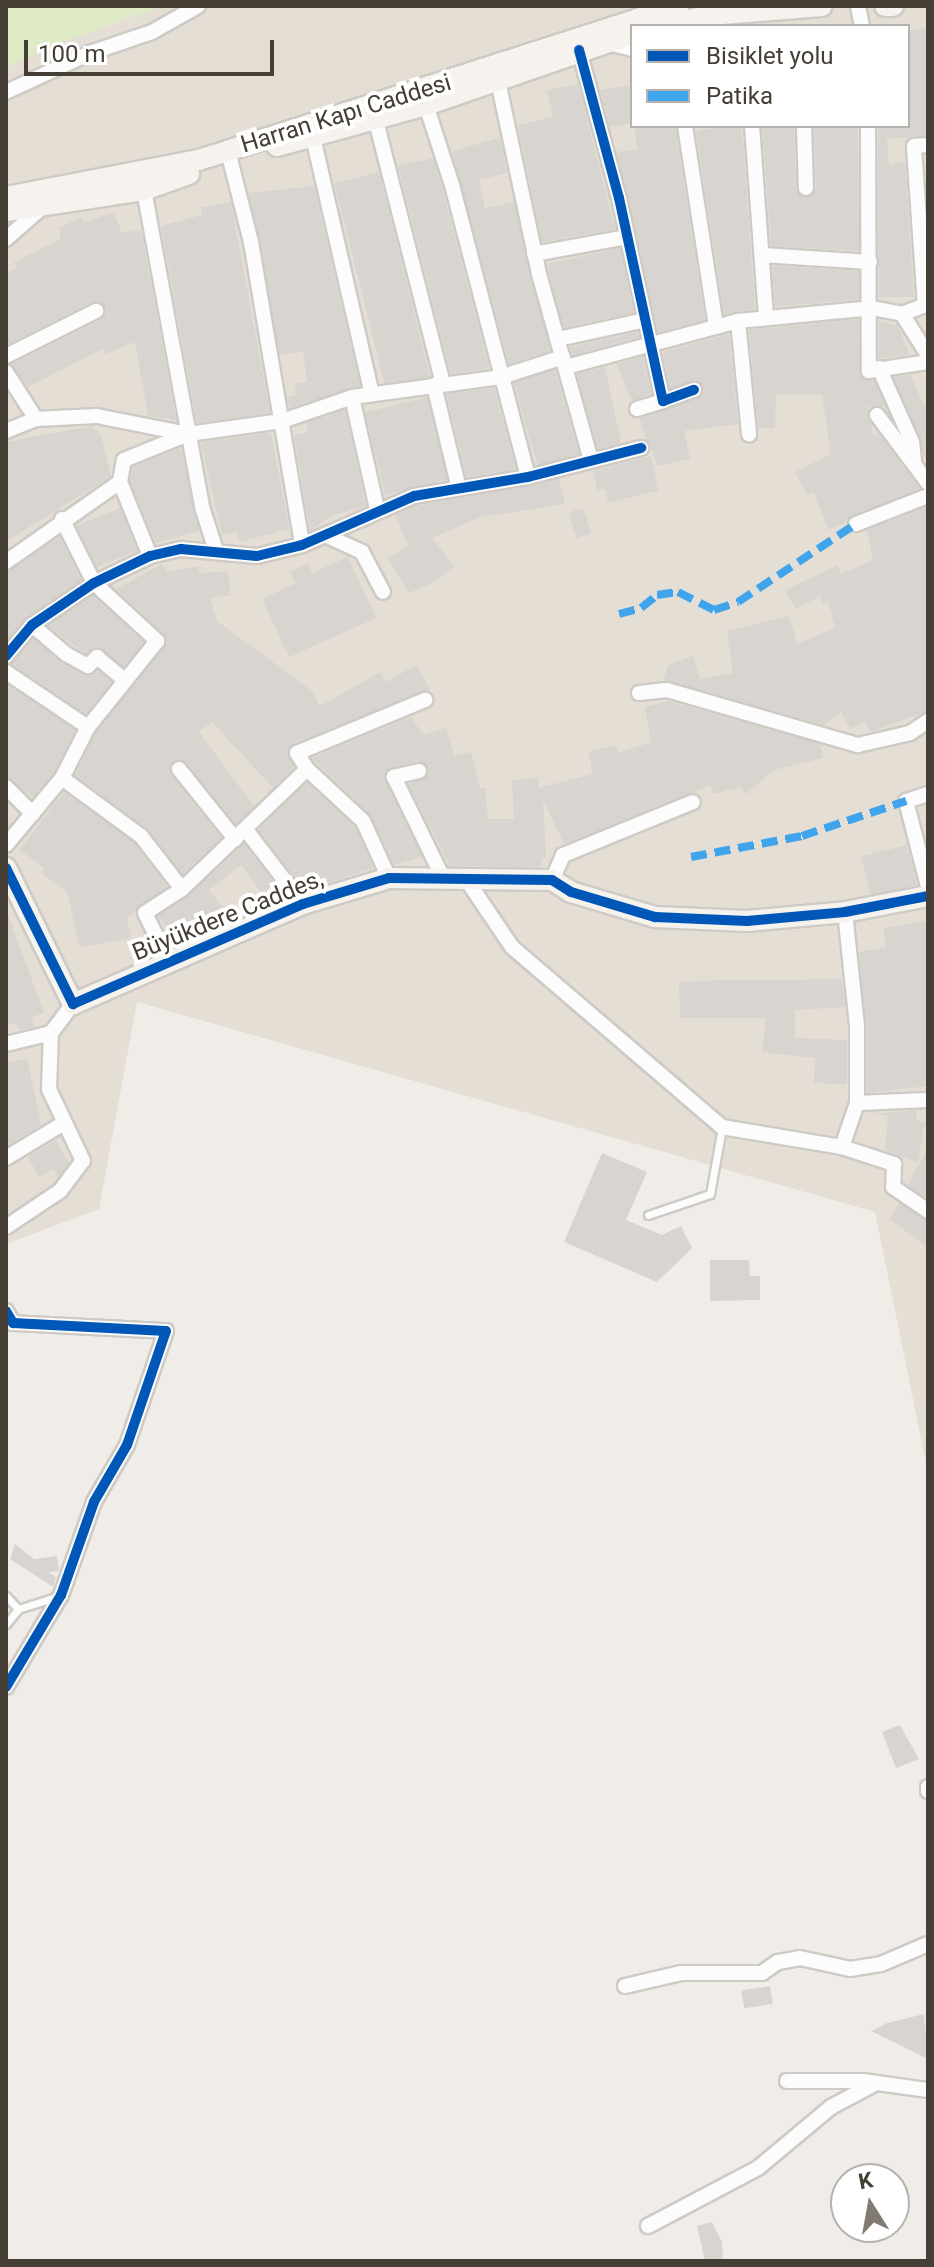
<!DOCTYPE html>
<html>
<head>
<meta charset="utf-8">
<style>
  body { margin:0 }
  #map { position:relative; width:934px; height:2267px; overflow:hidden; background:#f0ede8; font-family:Roboto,sans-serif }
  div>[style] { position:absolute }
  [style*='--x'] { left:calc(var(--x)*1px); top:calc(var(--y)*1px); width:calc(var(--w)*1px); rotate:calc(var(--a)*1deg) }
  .residential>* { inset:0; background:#e4ded5 }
  .green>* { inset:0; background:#dfebc6 }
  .building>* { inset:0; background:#d8d4cf; transform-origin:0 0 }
  .roads { filter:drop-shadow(2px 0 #cecbc6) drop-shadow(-2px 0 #cecbc6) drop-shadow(0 2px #cecbc6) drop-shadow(0 -2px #cecbc6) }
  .lane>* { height:7px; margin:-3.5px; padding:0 3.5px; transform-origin:3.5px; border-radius:3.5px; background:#fdfcfc }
  .street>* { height:14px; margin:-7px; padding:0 7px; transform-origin:7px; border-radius:7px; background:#fdfcfc }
  .secondary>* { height:20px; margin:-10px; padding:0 10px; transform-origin:10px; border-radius:10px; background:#f6f3ee }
  .quiet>* { height:8px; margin-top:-4px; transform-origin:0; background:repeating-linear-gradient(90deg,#3fa4eb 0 16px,transparent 0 24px) }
  .cycleway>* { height:10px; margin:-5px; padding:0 5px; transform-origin:5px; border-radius:5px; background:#0057b8 }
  span { translate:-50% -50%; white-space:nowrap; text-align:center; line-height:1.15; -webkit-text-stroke:8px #fff; paint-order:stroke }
  .street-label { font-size:24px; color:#453e34 }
  .frame { position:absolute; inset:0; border:8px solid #453e34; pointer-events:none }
  .legend { position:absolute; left:630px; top:24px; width:280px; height:104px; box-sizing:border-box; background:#fff; border:2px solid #b5b2ae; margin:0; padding:10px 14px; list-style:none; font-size:24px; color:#453e34 }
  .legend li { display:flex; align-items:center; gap:16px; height:40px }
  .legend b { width:40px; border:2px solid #b5b2ae }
  .north { position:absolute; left:830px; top:2163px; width:80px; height:80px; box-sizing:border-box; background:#fff; border:2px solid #b5b2ae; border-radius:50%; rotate:349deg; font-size:22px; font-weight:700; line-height:32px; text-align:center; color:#453e34 }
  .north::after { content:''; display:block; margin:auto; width:28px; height:36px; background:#817b73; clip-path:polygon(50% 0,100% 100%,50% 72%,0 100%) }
  .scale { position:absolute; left:24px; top:40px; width:250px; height:36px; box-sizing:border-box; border:4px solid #453e34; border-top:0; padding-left:10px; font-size:24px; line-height:28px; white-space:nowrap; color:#453e34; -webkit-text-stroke:6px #fff; paint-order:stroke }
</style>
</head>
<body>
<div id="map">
  <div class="residential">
    <i style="clip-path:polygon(evenodd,6px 6px,928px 6px,928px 1473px,875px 1212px,137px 1002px,99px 1209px,6px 1244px,6px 6px,632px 26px,908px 26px,908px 126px,632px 126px,632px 26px)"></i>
  </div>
  <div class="green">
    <i style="clip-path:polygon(6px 6px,163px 6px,51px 46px,6px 68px)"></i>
  </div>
  <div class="building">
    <i style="clip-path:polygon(928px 27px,928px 135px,887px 139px,889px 164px,905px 162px,914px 297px,879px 297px,878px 126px,908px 126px,908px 31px)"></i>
    <i style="clip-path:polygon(578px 84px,615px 229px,542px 242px,518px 125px,553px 117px,547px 90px)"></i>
    <i style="clip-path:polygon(632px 85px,632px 123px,610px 127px,600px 90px)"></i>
    <i style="clip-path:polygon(634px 126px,675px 126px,705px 320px,658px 332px,617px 152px,638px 149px)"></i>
    <i style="clip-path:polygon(728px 126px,742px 126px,755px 309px,724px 314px,696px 131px)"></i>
    <i style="clip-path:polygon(762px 126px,794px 126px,796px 188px,806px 198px,816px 188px,814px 126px,858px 126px,859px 251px,771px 246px)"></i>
    <i style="clip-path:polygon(500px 138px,507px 173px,479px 180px,485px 208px,514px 202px,550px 351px,509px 364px,452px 151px)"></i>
    <i style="clip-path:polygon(433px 158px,442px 188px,489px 368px,451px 374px,398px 166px)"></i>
    <i style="left:379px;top:172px;width:211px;height:46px;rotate:76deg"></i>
    <i style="clip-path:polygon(314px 186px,360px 386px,289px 408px,287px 397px,296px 395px,295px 384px,307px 382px,303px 351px,280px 355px,249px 193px)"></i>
    <i style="clip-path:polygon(231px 202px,270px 413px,197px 423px,161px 226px,202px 215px,201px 207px)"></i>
    <i style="clip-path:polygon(114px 213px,122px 233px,141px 230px,176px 420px,148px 416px,135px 342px,105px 354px,103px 349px,28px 387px,12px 364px,101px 320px,106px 311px,101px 302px,92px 302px,6px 345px,6px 273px,17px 268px,14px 262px,60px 239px,59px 228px,82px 217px,84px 222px)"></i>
    <i style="left:620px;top:248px;width:66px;height:74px;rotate:78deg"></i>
    <i style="clip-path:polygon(772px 266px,859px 271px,859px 299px,775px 307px)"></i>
    <i style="clip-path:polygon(859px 319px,860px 376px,874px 380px,885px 406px,868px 406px,873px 435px,879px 434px,920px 489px,828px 530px,814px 493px,807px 495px,795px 472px,831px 454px,822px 394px,776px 395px,775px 428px,758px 428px,749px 330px)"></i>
    <i style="clip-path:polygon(879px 322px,897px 325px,910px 355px,879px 358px)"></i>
    <i style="clip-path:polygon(638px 332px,639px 337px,573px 355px,570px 347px)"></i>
    <i style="clip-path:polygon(729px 334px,738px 424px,684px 431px,690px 459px,658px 466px,639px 419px,697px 399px,704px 391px,695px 380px,670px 388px,663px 352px)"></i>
    <i style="clip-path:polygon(643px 357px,651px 394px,632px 401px,617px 364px)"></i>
    <i style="clip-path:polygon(605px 367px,621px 443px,598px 449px,577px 374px)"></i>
    <i style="left:555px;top:370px;width:87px;height:43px;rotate:74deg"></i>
    <i style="clip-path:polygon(911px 375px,924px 406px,928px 404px,928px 466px,894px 377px)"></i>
    <i style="clip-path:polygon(494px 388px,516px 469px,466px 477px,447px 394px)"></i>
    <i style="left:427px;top:397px;width:85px;height:64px;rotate:76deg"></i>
    <i style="clip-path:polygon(345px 410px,366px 506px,331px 516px,310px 531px,294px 435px,308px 432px,306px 423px)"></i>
    <i style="clip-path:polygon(92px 426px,101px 435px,111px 476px,6px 542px,6px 442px)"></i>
    <i style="clip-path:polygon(271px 433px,289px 529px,239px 542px,237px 532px,222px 535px,201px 442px)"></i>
    <i style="clip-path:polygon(181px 448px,199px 531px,156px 543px,130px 481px,133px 467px)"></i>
    <i style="clip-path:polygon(651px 456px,658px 491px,608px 502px,605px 489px,597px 490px,593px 471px)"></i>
    <i style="clip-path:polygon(559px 479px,565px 504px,481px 517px,432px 538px,454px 567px,435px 582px,409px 593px,388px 558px,408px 546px,395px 515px,417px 506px)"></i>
    <i style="clip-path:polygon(928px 507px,928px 711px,870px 732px,865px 721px,850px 729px,841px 712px,824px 725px,664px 680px,668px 665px,693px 656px,700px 679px,733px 673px,727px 631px,789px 616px,797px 644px,835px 628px,828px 602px,822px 604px,820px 596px,796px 609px,785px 590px,838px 565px,841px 574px,873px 560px,867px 530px)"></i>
    <i style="left:120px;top:508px;width:46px;height:47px;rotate:68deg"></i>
    <i style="left:583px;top:508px;width:27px;height:15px;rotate:73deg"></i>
    <i style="clip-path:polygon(60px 537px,81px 580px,26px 617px,6px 640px,6px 572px)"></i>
    <i style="clip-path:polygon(348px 557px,376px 618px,289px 657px,262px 599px,296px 583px,291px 571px,308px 563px,312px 573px)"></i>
    <i style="clip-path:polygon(162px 564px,168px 572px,198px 566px,199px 573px,228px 571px,231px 595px,210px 598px,217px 621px,312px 691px,320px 706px,381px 672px,385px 682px,417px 665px,430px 690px,292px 744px,287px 754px,294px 767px,273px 788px,212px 722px,199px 732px,254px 806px,236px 824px,187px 763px,172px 762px,171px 775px,221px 838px,183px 874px,147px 828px,75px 775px,96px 732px,167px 643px,164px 634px,116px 589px)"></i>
    <i style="clip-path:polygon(93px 596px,143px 642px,124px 667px,100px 647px,86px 654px,48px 626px)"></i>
    <i style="clip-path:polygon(33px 639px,61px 663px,84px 675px,98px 671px,111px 682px,86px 714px,12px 664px)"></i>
    <i style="clip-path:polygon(6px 684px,75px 730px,54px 772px,33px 797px,6px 777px)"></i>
    <i style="clip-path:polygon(668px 701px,820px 744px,823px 758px,774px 770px,746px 794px,740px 787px,713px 794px,710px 785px,564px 844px,543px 799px,546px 857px,541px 858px,542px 866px,525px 867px,450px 866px,408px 784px,428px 775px,427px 765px,417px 761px,391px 768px,384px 775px,422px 857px,394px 865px,370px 814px,312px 758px,411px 717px,423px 735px,446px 728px,454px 756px,471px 752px,480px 788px,485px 788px,488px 819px,514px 819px,512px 780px,538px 778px,538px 788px,593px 774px,588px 752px,616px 745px,618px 753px,651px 742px,645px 707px)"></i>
    <i style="clip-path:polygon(307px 783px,355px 827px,373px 868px,305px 890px,258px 830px)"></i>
    <i style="clip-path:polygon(64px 792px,134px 843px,167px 887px,127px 918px,131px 938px,80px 947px,67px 892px,41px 873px,45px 868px,19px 850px)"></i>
    <i style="clip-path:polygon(244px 844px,285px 898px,270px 904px,241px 865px,209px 890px,233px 920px,179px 944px,158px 916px,189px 896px)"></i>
    <i style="left:907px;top:845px;width:41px;height:47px;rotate:76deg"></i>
    <i style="clip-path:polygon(6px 909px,44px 1013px,31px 1017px,35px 1027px,20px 1030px,17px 1024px,6px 1025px)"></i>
    <i style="clip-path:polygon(928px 920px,928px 1086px,867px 1093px,859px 952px,886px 947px,883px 928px)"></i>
    <i style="clip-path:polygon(842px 979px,845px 1007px,795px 1010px,795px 1038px,847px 1040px,847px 1084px,814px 1083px,815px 1058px,762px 1052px,766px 1018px,680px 1018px,679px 981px)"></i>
    <i style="clip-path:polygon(27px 1058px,41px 1125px,6px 1146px,6px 1063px)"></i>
    <i style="clip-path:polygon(917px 1110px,916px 1120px,925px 1122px,918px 1162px,885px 1150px,888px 1116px,873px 1114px)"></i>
    <i style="clip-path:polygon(56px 1140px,69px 1163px,58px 1177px,54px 1169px,39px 1177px,28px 1157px)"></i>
    <i style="clip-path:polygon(928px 1147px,928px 1199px,908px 1185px)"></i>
    <i style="clip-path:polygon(602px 1153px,647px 1172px,626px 1220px,662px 1235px,681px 1226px,692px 1248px,657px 1282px,564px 1242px)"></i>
    <i style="clip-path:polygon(899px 1203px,928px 1221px,928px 1248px,890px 1219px)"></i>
    <i style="clip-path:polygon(710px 1260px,749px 1260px,750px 1276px,760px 1276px,760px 1300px,710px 1301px)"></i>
    <i style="clip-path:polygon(15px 1544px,34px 1559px,57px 1556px,59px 1571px,49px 1572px,56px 1578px,53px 1587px,10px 1559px)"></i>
    <i style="clip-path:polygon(900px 1725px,919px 1759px,896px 1768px,882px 1732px)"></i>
    <i style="left:770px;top:1986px;width:18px;height:29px;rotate:81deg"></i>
    <i style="clip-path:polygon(924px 2014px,928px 2059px,871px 2031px,887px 2023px)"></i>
    <i style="clip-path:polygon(712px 2222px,722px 2242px,723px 2261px,705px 2261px,697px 2226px)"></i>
  </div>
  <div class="roads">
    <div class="lane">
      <i style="--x:648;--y:1215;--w:65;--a:-18.7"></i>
      <i style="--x:710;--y:1194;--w:68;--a:-79.8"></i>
      <i style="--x:6;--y:1596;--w:18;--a:47"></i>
      <i style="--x:18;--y:1609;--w:43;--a:-17.6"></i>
      <i style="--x:6;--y:1624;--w:19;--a:-51"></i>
    </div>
    <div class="street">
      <i style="--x:858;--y:6;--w:20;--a:79"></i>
      <i style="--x:608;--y:43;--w:25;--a:14"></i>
      <i style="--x:579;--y:50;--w:153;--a:74.9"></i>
      <i style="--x:619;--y:198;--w:208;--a:77.8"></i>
      <i style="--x:663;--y:401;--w:33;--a:-20"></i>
      <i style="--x:498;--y:81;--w:197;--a:78"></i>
      <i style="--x:539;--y:274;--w:190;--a:74.4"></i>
      <i style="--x:6;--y:92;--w:93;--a:-24.9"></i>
      <i style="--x:90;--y:53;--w:65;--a:-18.7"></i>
      <i style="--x:152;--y:32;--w:53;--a:-29.5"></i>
      <i style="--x:426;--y:105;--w:84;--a:72"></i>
      <i style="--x:452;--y:185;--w:302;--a:75.4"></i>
      <i style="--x:376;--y:121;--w:271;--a:75.7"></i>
      <i style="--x:685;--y:126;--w:202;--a:81.2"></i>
      <i style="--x:752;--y:126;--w:192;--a:85.8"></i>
      <i style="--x:804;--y:126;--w:62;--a:88.2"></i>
      <i style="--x:868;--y:126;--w:245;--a:89.8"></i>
      <i style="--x:869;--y:371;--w:60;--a:-8.7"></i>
      <i style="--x:313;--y:137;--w:264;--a:77.1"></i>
      <i style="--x:230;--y:159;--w:86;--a:75.8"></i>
      <i style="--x:251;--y:242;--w:307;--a:80.4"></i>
      <i style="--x:144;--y:190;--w:325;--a:79.6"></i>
      <i style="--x:203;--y:510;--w:43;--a:72.4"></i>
      <i style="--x:6;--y:239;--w:55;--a:-41.3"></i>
      <i style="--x:534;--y:254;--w:95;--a:-10.4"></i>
      <i style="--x:762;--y:255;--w:108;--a:3.7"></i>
      <i style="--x:925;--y:305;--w:159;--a:-94"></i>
      <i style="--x:914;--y:146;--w:14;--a:-4"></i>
      <i style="--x:902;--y:314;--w:49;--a:57.6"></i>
      <i style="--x:738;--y:321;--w:114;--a:84.4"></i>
      <i style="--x:558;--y:339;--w:89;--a:-12.3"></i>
      <i style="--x:6;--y:356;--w:101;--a:-26.6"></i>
      <i style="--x:566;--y:367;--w:178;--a:-15"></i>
      <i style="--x:738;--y:321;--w:135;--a:-5.5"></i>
      <i style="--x:872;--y:308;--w:31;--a:11"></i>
      <i style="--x:902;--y:314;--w:28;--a:-21"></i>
      <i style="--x:879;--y:368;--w:81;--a:66"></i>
      <i style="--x:912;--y:442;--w:19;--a:84"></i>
      <i style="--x:6;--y:372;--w:56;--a:57.4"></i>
      <i style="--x:434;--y:385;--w:103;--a:76.5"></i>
      <i style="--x:352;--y:397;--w:115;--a:77.4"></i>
      <i style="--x:637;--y:409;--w:27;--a:-17"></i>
      <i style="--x:877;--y:415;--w:85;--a:53.1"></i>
      <i style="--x:6;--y:431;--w:32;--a:-22"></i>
      <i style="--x:36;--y:419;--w:61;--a:-2.8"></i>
      <i style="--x:97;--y:416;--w:93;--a:11.2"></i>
      <i style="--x:188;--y:434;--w:95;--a:-7.9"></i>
      <i style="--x:282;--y:421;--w:74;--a:-18.9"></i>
      <i style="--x:352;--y:397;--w:150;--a:-7.6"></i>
      <i style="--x:501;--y:377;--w:65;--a:-17.9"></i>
      <i style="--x:120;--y:482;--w:80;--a:67.9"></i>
      <i style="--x:62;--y:519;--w:72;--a:63.4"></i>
      <i style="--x:94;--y:583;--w:86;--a:42.6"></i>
      <i style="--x:157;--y:641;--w:110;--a:128.7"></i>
      <i style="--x:856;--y:524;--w:77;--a:-21.3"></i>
      <i style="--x:325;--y:535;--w:41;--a:24.7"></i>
      <i style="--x:362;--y:552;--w:45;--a:62.3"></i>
      <i style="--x:6;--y:562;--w:139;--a:-35.1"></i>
      <i style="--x:120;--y:482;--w:22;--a:-80"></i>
      <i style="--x:124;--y:460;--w:69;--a:-22.1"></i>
      <i style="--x:32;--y:625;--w:45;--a:40.5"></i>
      <i style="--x:66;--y:654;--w:25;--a:29"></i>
      <i style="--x:88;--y:666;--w:13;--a:-45"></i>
      <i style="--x:97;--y:657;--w:35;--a:40"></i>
      <i style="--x:6;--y:656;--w:40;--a:-50"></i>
      <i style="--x:32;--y:625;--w:75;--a:-34.1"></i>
      <i style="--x:94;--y:583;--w:62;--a:-25.7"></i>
      <i style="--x:150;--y:556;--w:32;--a:-13"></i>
      <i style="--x:181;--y:549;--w:76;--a:5.3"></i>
      <i style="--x:257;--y:556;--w:46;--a:-13.7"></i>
      <i style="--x:302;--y:545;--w:122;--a:-23.6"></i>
      <i style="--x:414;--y:496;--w:116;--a:-9.5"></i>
      <i style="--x:528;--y:477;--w:117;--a:-14.4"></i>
      <i style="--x:6;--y:672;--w:99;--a:33.9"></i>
      <i style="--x:88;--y:727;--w:57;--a:117"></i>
      <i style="--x:62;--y:778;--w:87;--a:129.9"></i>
      <i style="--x:639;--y:693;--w:28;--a:-6"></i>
      <i style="--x:667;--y:690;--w:199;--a:16.1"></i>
      <i style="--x:858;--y:745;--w:53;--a:-13"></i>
      <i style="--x:910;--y:733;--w:22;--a:-34"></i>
      <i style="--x:179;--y:769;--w:90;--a:51.3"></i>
      <i style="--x:307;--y:769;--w:19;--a:-122"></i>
      <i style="--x:297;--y:753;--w:139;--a:-22.5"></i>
      <i style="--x:419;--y:771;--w:26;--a:167"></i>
      <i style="--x:394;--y:777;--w:112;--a:64.1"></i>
      <i style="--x:62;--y:778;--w:98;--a:36.3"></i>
      <i style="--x:141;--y:836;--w:67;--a:52.3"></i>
      <i style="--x:182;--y:889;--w:44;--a:147"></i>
      <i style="--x:145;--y:913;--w:52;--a:63.9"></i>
      <i style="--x:6;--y:787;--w:38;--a:45"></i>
      <i style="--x:928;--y:794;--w:23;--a:162"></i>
      <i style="--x:906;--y:801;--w:88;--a:75.5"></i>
      <i style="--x:246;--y:830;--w:93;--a:52.4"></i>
      <i style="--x:466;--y:879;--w:82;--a:55.9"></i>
      <i style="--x:512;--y:947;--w:277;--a:40.6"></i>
      <i style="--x:722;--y:1127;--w:122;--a:9.5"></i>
      <i style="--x:842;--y:1147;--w:55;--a:18.1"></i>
      <i style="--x:894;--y:1164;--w:23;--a:92"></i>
      <i style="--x:893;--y:1187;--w:42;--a:34.4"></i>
      <i style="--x:552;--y:880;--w:27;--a:-66"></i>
      <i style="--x:563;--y:855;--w:140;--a:-22.2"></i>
      <i style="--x:182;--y:889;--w:173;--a:-43.8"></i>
      <i style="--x:307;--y:769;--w:76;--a:42.9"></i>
      <i style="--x:363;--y:821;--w:63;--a:65.5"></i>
      <i style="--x:6;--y:1044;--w:46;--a:-13.7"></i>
      <i style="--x:51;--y:1033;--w:36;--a:-53"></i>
      <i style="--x:857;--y:1103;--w:71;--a:-2.4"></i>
      <i style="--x:842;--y:1147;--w:46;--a:-71.2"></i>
      <i style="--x:857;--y:1103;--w:77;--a:-90"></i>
      <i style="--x:857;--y:1026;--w:115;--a:-96"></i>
      <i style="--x:6;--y:1158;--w:68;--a:-31.1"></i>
      <i style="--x:6;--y:1227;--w:65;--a:-33.7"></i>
      <i style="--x:60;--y:1191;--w:38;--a:-53"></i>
      <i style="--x:83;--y:1161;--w:80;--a:-115.3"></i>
      <i style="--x:49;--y:1089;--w:56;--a:-88"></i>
      <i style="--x:6;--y:1311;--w:14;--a:60"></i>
      <i style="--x:13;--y:1323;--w:153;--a:3"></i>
      <i style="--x:166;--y:1331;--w:120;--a:108.9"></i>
      <i style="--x:127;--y:1445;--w:66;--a:120.1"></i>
      <i style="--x:94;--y:1502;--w:99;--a:109.5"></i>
      <i style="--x:61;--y:1595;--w:107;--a:120.9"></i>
      <i style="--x:928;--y:1787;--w:4;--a:90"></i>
      <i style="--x:625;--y:1986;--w:57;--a:-13.1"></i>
      <i style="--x:681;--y:1973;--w:81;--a:0"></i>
      <i style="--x:762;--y:1973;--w:19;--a:-35"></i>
      <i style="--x:778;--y:1962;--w:22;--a:-10"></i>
      <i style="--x:800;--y:1958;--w:51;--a:12.4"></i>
      <i style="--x:850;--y:1969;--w:31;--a:-9"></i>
      <i style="--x:881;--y:1964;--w:51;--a:-23.1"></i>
      <i style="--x:787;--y:2081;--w:76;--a:0"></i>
      <i style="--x:863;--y:2081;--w:66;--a:7.9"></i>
      <i style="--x:648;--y:2226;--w:124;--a:-27.8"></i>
      <i style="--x:758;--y:2168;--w:95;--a:-39.9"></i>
      <i style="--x:831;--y:2107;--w:51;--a:-28.1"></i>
    </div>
    <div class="secondary">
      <i style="--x:885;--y:6;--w:8;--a:0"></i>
      <i style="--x:666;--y:26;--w:44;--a:-14.3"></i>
      <i style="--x:709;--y:15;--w:113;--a:-4.6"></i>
      <i style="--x:277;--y:146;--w:155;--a:-15.4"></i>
      <i style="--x:426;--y:105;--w:218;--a:-19"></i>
      <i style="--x:6;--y:197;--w:197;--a:-10.9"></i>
      <i style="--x:199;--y:160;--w:504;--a:-17.79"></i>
      <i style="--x:6;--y:211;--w:140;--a:-8.7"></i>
      <i style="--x:144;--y:190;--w:48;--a:-19.6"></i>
      <i style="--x:6;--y:868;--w:152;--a:63.8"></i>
      <i style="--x:73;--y:1004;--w:251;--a:-23.5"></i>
      <i style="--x:303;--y:904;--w:90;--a:-16.8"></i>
      <i style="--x:389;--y:878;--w:163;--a:0.7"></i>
      <i style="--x:552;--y:880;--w:22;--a:32"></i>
      <i style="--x:571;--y:892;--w:88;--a:16.6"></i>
      <i style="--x:655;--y:917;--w:92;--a:2.5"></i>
      <i style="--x:747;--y:921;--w:98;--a:-5.2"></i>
      <i style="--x:845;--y:912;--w:85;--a:-10.9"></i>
    </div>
  </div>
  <div class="quiet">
    <i style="--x:619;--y:614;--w:23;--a:-15"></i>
    <i style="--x:641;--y:608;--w:21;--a:-39"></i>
    <i style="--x:657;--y:595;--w:21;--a:-8"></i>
    <i style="--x:678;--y:592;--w:40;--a:26.6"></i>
    <i style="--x:714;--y:610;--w:25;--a:-18"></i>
    <i style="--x:738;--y:602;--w:141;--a:-33.5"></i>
    <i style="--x:691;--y:857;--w:113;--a:-10.7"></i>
    <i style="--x:802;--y:836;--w:110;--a:-18.6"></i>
  </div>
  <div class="cycleway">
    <i style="--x:579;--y:50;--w:153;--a:74.9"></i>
    <i style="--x:619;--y:198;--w:208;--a:77.8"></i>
    <i style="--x:663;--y:401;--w:33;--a:-20"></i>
    <i style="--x:6;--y:656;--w:40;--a:-50"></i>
    <i style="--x:32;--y:625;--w:75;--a:-34.1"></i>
    <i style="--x:94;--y:583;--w:62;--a:-25.7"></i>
    <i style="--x:150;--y:556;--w:32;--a:-13"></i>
    <i style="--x:181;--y:549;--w:76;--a:5.3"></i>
    <i style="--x:257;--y:556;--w:46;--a:-13.7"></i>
    <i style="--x:302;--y:545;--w:122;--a:-23.6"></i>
    <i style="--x:414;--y:496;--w:116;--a:-9.5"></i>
    <i style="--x:528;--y:477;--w:117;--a:-14.4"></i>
    <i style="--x:6;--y:868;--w:152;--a:63.8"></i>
    <i style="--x:73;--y:1004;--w:251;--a:-23.5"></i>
    <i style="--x:303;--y:904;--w:90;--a:-16.8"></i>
    <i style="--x:389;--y:878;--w:163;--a:0.7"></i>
    <i style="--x:552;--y:880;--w:22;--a:32"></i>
    <i style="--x:571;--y:892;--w:88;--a:16.6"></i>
    <i style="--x:655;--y:917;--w:92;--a:2.5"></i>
    <i style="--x:747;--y:921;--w:98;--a:-5.2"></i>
    <i style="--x:845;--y:912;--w:85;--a:-10.9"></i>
    <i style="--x:6;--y:1311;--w:14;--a:60"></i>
    <i style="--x:13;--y:1323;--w:153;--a:3"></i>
    <i style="--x:166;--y:1331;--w:120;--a:108.9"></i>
    <i style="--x:127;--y:1445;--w:66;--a:120.1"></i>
    <i style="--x:94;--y:1502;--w:99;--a:109.5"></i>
    <i style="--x:61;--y:1595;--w:107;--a:120.9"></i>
  </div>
  <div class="street-label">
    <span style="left:346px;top:114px;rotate:-17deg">Harran Kapı Caddesi</span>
    <span style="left:228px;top:916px;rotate:-22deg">Büyükdere Caddes,</span>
  </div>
  <div class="frame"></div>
  <ul class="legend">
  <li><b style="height:10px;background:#0057b8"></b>Bisiklet yolu</li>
  <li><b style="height:10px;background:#3fa4eb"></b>Patika</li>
  </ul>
  <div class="north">K</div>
  <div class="scale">100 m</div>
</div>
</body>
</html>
